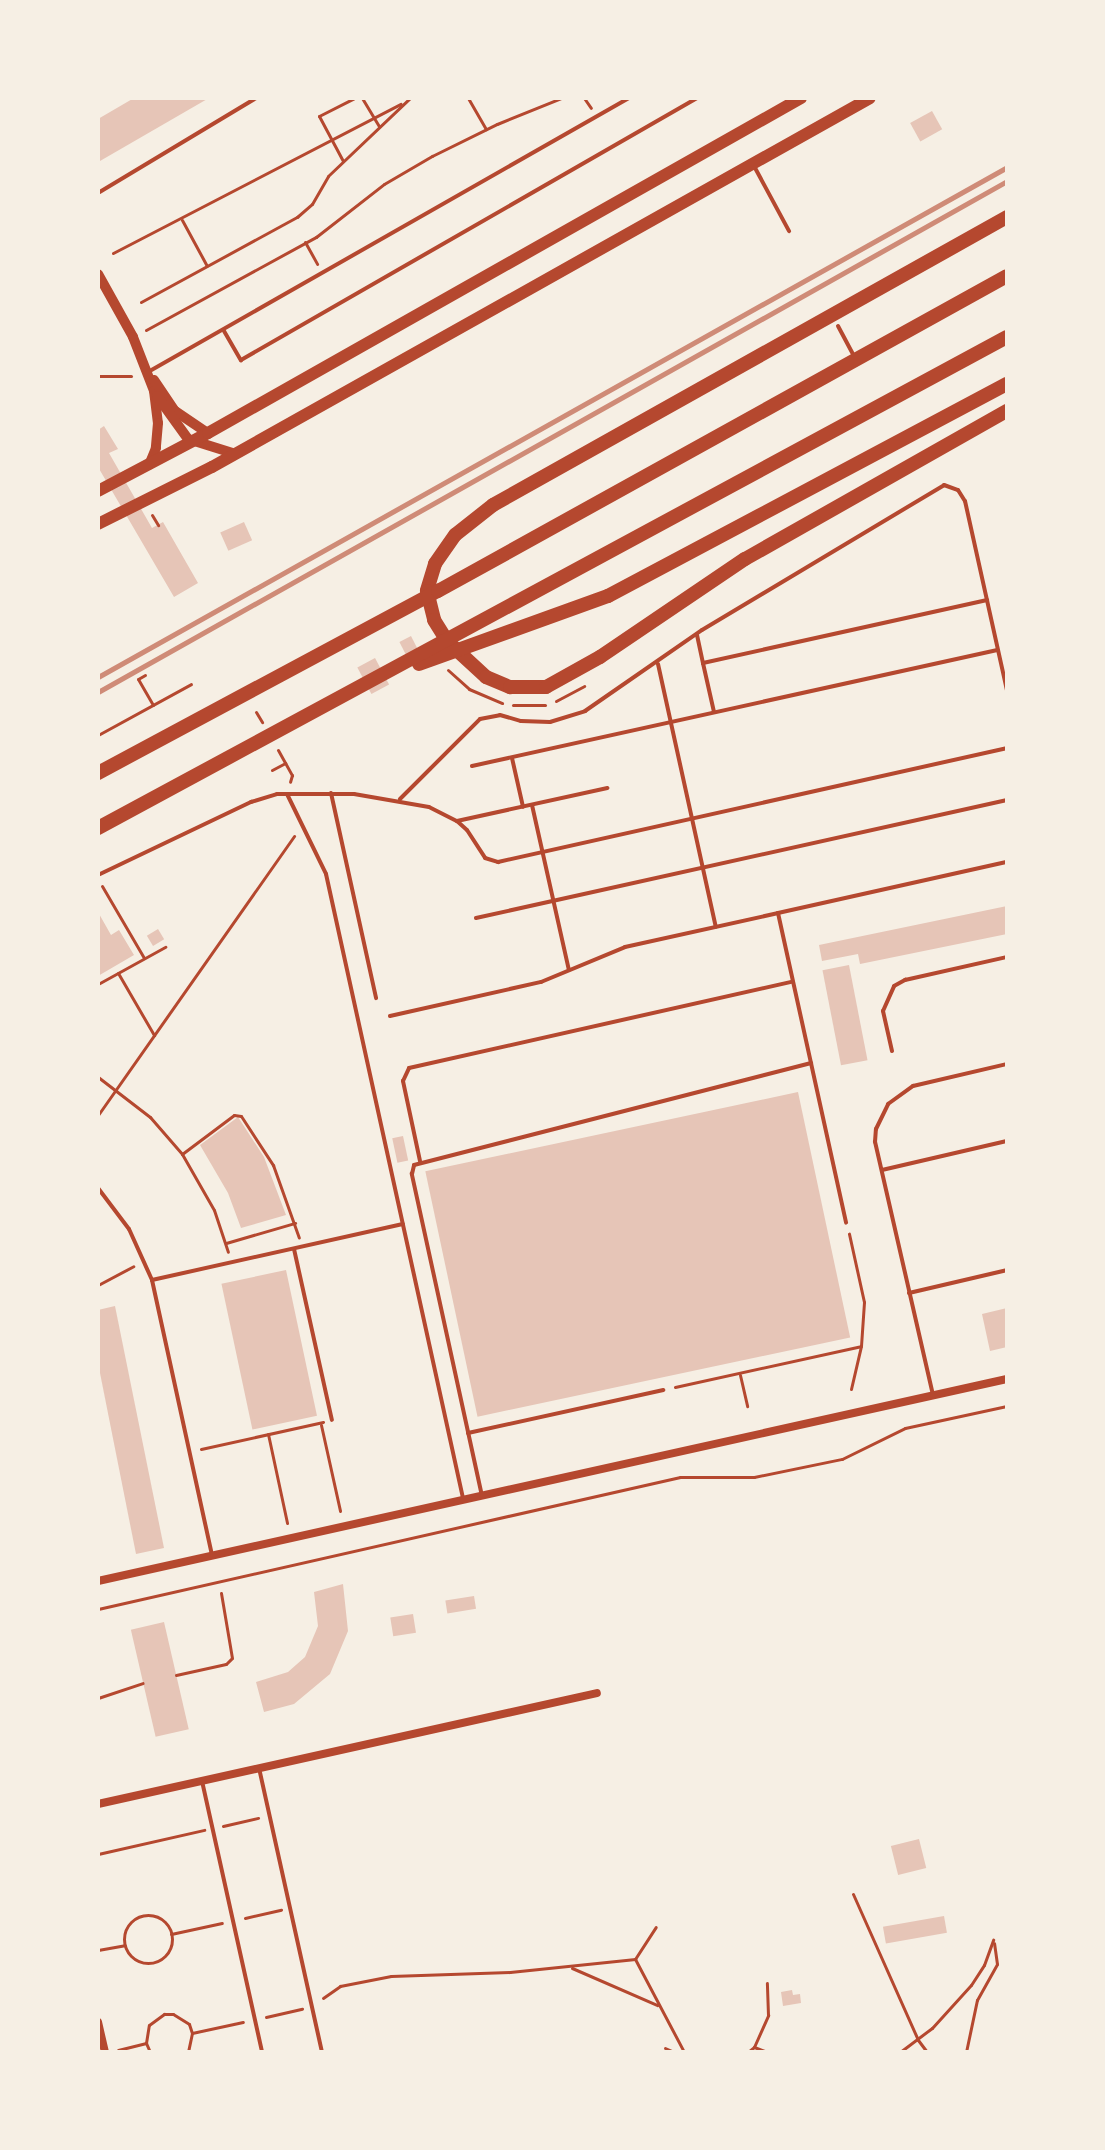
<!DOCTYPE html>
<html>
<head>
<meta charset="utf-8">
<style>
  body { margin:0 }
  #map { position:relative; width:1105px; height:2150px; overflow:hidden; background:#f6efe4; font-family:"Fira Sans Condensed",sans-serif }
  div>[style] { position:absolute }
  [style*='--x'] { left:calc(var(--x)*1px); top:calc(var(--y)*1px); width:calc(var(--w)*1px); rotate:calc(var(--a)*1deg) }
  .building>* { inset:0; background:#e6c5b7; transform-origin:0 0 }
  .path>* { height:3px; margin:-1.5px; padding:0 1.5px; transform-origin:1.5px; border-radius:1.5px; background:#b5482f }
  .path>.ring { margin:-1.5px; padding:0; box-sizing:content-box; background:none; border:3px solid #b5482f; border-radius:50% }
  .service>* { height:4px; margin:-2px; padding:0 2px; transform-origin:2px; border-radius:2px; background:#b5482f }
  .minor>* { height:8px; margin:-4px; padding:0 4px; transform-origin:4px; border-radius:4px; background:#b5482f }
  .tertiary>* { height:10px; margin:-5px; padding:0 5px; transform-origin:5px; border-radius:5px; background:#b5482f }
  .secondary>* { height:12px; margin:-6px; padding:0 6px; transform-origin:6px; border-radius:6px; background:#b5482f }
  .primary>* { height:14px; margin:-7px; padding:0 7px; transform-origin:7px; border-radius:7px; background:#b5482f }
  .rail>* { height:5px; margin:-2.5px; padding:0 2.5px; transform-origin:2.5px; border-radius:2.5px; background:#cf8b77 }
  span { translate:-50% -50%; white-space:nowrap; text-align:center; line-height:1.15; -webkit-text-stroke:8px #f6efe4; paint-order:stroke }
  .frame { position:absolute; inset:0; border:100px solid #f6efe4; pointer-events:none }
</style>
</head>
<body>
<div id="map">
  <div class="building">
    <i style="clip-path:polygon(134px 98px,209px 98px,100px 161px,98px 119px)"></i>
    <i style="left:932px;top:111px;width:21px;height:25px;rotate:61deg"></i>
    <i style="clip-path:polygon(104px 426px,118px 449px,109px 453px,152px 528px,163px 522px,198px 583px,174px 597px,98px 467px,98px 430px)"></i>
    <i style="left:244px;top:522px;width:20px;height:26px;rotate:66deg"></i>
    <i style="left:411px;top:636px;width:16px;height:13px;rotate:63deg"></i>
    <i style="left:375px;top:658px;width:30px;height:20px;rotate:62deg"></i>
    <i style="clip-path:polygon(1007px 906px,1007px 934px,860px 964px,858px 954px,822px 961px,819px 945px)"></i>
    <i style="clip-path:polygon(98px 912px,111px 935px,119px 930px,134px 955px,98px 976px)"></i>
    <i style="left:158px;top:929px;width:12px;height:13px;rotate:59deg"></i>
    <i style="left:849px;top:965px;width:97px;height:27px;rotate:79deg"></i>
    <i style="left:798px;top:1092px;width:251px;height:381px;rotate:78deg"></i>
    <i style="clip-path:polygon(238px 1117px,264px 1157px,286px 1215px,241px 1228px,228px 1193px,200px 1145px)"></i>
    <i style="left:403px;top:1136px;width:25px;height:11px;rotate:78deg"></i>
    <i style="left:286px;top:1270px;width:149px;height:66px;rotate:78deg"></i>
    <i style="clip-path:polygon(115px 1306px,164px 1548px,136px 1554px,98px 1363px,98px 1310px)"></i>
    <i style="clip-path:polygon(1007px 1308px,1007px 1347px,990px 1351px,982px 1314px)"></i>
    <i style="clip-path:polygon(343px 1584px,348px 1631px,330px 1674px,294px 1704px,264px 1712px,256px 1682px,288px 1672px,305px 1657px,318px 1626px,314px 1592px)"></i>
    <i style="left:474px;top:1596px;width:13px;height:29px;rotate:81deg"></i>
    <i style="left:413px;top:1614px;width:19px;height:23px;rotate:81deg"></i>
    <i style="left:164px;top:1622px;width:110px;height:34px;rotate:77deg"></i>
    <i style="left:919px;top:1839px;width:30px;height:29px;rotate:76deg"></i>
    <i style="left:944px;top:1916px;width:17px;height:62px;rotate:80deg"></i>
    <i style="clip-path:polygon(792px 1990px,793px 1995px,800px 1994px,801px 2003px,783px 2006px,781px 1992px)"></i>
  </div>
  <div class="path">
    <i style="--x:362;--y:98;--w:33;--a:59"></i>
    <i style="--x:468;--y:98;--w:36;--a:60"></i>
    <i style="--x:584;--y:98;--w:12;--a:55"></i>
    <i style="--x:343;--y:161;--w:51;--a:-118.1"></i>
    <i style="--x:319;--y:116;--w:39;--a:-27"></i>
    <i style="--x:182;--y:220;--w:52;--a:61.5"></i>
    <i style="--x:305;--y:242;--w:25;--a:61"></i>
    <i style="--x:113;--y:253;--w:324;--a:-27.4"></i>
    <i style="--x:141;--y:302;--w:178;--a:-28.6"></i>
    <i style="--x:297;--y:217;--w:20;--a:-41"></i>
    <i style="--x:312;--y:204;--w:32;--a:-60"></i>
    <i style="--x:328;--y:176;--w:113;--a:-43.6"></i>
    <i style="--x:146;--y:330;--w:194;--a:-28.7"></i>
    <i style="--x:316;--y:237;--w:86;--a:-37.9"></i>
    <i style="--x:384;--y:184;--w:56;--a:-30.3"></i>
    <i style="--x:432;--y:156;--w:72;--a:-26.2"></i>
    <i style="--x:497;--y:124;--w:69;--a:-22.1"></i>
    <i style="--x:98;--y:376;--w:33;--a:0"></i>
    <i style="--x:152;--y:515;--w:12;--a:59"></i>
    <i style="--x:448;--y:670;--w:28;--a:42"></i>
    <i style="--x:469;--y:689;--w:36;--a:23"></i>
    <i style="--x:145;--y:675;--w:8;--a:150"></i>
    <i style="--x:138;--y:679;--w:30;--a:60"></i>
    <i style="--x:556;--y:701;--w:32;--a:-28"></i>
    <i style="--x:513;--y:705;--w:32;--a:0"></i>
    <i style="--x:256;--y:712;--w:12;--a:59"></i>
    <i style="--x:98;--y:735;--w:106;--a:-28.7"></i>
    <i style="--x:278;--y:750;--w:29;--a:61"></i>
    <i style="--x:292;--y:775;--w:7;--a:106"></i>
    <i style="--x:272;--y:770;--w:15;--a:-28"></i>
    <i style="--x:102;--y:886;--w:83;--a:59.7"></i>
    <i style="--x:118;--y:973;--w:72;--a:59.9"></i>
    <i style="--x:98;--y:984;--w:77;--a:-28.9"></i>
    <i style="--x:98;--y:1077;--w:66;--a:37.6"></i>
    <i style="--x:150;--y:1117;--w:49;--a:49.1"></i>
    <i style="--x:182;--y:1154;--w:64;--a:60.3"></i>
    <i style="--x:214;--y:1210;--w:44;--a:71.6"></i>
    <i style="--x:98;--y:1115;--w:341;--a:-54.9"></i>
    <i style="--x:182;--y:1154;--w:65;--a:-36.9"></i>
    <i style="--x:234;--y:1115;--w:7;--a:8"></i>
    <i style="--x:241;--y:1116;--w:59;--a:56.9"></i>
    <i style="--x:273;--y:1165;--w:77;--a:70.4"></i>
    <i style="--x:226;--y:1243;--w:72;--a:-16.2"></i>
    <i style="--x:98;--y:1285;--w:40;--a:-28"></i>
    <i style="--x:740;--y:1375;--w:32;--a:77"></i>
    <i style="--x:675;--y:1387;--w:190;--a:-12.4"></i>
    <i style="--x:861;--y:1346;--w:44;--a:-86.1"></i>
    <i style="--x:864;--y:1302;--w:70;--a:-102.4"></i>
    <i style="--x:851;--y:1389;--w:44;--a:-76.9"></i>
    <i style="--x:321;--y:1425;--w:88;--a:77.5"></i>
    <i style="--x:268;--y:1434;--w:91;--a:77.9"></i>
    <i style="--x:201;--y:1449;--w:125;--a:-12.5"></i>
    <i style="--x:98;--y:1609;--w:597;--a:-12.78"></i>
    <i style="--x:680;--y:1477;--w:74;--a:0"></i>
    <i style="--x:754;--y:1477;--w:90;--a:-11.6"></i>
    <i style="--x:842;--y:1459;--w:70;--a:-26.2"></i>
    <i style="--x:905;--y:1428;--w:104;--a:-12.2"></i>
    <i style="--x:176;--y:1675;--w:51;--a:-12.4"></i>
    <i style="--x:226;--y:1664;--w:8;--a:-45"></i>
    <i style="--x:232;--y:1658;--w:66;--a:-99.6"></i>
    <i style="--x:98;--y:1698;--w:47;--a:-18.4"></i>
    <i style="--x:223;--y:1826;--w:36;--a:-13"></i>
    <i style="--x:98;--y:1854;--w:109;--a:-12.8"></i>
    <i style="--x:853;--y:1894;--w:160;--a:66"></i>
    <i style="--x:918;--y:2040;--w:15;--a:53"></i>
    <i class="ring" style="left:124px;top:1915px;width:45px;height:45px"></i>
    <i style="--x:245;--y:1918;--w:37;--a:-13"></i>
    <i style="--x:171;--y:1934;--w:52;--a:-12.2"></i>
    <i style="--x:98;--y:1950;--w:27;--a:-10"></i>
    <i style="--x:635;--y:1959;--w:105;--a:62.2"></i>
    <i style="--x:635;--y:1959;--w:38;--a:-57"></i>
    <i style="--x:572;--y:1968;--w:93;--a:23.5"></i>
    <i style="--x:323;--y:1998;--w:21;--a:-35"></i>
    <i style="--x:340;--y:1986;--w:52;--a:-11.1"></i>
    <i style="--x:391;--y:1976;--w:119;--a:-1.9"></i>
    <i style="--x:510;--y:1972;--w:126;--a:-5.9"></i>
    <i style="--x:266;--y:2017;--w:37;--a:-13"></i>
    <i style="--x:192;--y:2033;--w:52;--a:-12.2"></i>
    <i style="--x:754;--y:2047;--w:35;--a:-66"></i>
    <i style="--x:768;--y:2015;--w:32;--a:-92"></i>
    <i style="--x:665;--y:2048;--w:10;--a:24"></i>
    <i style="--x:118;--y:2050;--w:29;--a:-14"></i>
    <i style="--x:150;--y:2052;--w:10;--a:-114"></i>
    <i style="--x:146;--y:2043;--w:18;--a:-81"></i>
    <i style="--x:149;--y:2025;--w:19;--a:-36"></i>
    <i style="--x:164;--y:2014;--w:9;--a:0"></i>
    <i style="--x:173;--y:2014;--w:19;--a:32"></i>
    <i style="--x:189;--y:2024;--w:9;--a:72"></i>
    <i style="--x:192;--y:2033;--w:19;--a:102"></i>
    <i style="--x:748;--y:2052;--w:8;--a:-40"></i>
    <i style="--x:754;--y:2047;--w:14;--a:21"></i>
    <i style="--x:900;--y:2052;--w:40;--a:-37"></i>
    <i style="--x:932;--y:2028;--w:58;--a:-47.8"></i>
    <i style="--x:971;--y:1985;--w:24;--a:-57"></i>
    <i style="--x:984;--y:1965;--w:27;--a:-70"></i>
    <i style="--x:966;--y:2052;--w:53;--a:-78.1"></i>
    <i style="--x:977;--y:2000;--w:41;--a:-60.9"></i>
    <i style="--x:997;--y:1964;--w:21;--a:-98"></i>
  </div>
  <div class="service">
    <i style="--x:754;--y:166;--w:74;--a:61.7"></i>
    <i style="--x:98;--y:193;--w:184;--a:-31"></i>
    <i style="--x:838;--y:326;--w:34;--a:62"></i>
    <i style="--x:224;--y:331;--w:34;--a:60"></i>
    <i style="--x:241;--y:360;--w:526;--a:-29.88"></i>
    <i style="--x:148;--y:372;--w:554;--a:-29.67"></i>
    <i style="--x:697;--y:635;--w:29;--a:78"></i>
    <i style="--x:658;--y:664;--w:269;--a:77.6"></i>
    <i style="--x:714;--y:712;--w:50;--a:-102.7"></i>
    <i style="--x:703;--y:663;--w:291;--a:-12.5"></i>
    <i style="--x:512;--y:758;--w:50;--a:77.3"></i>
    <i style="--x:472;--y:766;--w:538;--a:-12.46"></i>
    <i style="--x:331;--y:793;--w:210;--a:77.6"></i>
    <i style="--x:287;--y:794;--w:89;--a:64"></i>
    <i style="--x:326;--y:874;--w:639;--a:77.62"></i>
    <i style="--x:400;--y:799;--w:113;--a:-45"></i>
    <i style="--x:480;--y:719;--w:20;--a:-11"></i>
    <i style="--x:500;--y:715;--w:22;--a:16"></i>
    <i style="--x:521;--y:721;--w:29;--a:2"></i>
    <i style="--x:550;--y:722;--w:37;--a:-17"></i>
    <i style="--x:585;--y:711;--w:142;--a:-34.7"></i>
    <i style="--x:702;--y:630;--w:282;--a:-30.9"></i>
    <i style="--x:944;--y:485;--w:15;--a:20"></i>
    <i style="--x:958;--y:490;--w:13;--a:58"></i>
    <i style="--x:965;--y:501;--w:194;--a:77.5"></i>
    <i style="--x:532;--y:805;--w:169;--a:77.4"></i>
    <i style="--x:457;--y:821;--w:154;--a:-12.4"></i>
    <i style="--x:98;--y:875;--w:170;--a:-25.5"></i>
    <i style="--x:251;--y:802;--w:27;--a:-17"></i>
    <i style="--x:277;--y:794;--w:77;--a:0"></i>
    <i style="--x:354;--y:794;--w:76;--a:9.8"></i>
    <i style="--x:429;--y:807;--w:31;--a:27"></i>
    <i style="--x:457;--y:821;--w:13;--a:42"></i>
    <i style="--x:467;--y:830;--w:33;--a:57"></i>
    <i style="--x:485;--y:858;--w:14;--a:17"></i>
    <i style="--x:498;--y:862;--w:522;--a:-12.62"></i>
    <i style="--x:778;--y:913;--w:235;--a:-12.6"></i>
    <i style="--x:476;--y:918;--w:544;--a:-12.53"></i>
    <i style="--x:390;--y:1016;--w:155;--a:-12.7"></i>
    <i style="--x:541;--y:982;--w:91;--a:-22.6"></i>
    <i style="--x:625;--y:947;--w:157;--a:-12.5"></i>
    <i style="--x:778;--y:913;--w:317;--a:77.6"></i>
    <i style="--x:892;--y:1051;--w:41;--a:-102.7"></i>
    <i style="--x:883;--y:1011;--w:27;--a:-66"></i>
    <i style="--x:894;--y:986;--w:13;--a:-29"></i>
    <i style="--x:905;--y:980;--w:105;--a:-12.7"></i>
    <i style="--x:420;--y:1161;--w:82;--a:-102"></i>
    <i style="--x:403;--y:1081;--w:14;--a:-65"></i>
    <i style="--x:409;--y:1068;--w:393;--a:-12.7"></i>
    <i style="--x:882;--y:1170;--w:128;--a:-13.1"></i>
    <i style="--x:98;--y:1188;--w:51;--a:52.9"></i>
    <i style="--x:129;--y:1229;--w:56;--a:65.7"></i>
    <i style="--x:152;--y:1280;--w:281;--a:77.7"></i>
    <i style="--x:294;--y:1249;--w:175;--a:77.5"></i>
    <i style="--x:152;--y:1280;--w:257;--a:-12.6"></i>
    <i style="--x:909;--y:1293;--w:101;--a:-13.2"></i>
    <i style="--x:933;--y:1395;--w:260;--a:-102.9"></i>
    <i style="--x:875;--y:1142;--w:13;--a:-86"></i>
    <i style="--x:876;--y:1129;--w:28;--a:-64"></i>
    <i style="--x:888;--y:1104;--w:31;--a:-36"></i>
    <i style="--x:913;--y:1086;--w:97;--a:-13.2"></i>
    <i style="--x:468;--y:1433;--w:200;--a:-12.4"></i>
    <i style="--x:482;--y:1496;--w:330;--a:-102.3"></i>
    <i style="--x:412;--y:1174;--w:9;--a:-77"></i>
    <i style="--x:414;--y:1165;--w:410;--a:-14.4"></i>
    <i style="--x:259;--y:1768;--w:291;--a:77.5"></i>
    <i style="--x:202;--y:1781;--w:278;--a:77.5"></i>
  </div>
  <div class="minor">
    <i style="--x:98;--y:1581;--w:931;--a:-12.53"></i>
    <i style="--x:98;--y:1804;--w:511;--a:-12.54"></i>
    <i style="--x:98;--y:2022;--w:31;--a:77"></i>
  </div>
  <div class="tertiary">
    <i style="--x:98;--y:274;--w:72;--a:60.9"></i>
    <i style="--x:133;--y:337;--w:58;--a:68.7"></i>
    <i style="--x:154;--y:391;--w:32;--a:83"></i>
    <i style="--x:158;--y:423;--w:25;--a:95"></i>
    <i style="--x:156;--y:448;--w:18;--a:112"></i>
    <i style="--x:154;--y:380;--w:37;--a:56"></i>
    <i style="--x:175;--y:411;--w:40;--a:34"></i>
    <i style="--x:157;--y:396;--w:53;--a:54.2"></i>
    <i style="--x:188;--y:439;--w:50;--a:17.4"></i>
  </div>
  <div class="secondary">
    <i style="--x:98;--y:491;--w:124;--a:-27.8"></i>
    <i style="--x:208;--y:433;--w:681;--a:-29.46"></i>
    <i style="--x:98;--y:524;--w:127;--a:-26.6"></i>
    <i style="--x:212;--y:467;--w:754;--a:-29.28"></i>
  </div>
  <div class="primary">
    <i style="--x:1007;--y:217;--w:589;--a:150.74"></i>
    <i style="--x:493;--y:505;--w:48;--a:141.7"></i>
    <i style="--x:455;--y:535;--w:35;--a:125"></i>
    <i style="--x:435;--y:564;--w:28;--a:107"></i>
    <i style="--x:427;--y:591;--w:30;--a:76"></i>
    <i style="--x:434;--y:620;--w:25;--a:58"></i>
    <i style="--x:447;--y:641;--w:53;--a:42.7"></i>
    <i style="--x:486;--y:677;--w:26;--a:23"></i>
    <i style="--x:510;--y:687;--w:36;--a:0"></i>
    <i style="--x:546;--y:687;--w:62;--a:-29.1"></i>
    <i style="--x:600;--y:657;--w:175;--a:-34.1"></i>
    <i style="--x:745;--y:559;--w:301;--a:-29.5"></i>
    <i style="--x:419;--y:664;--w:201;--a:-19.8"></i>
    <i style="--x:608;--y:596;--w:452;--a:-28"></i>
    <i style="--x:98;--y:773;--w:386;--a:-28.2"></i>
    <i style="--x:438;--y:591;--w:650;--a:-28.97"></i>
    <i style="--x:98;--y:828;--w:1033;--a:-28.38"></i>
  </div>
  <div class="rail">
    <i style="--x:98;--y:677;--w:1042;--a:-29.29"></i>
    <i style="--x:98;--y:692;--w:1043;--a:-29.34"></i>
  </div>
  <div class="frame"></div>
</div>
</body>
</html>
